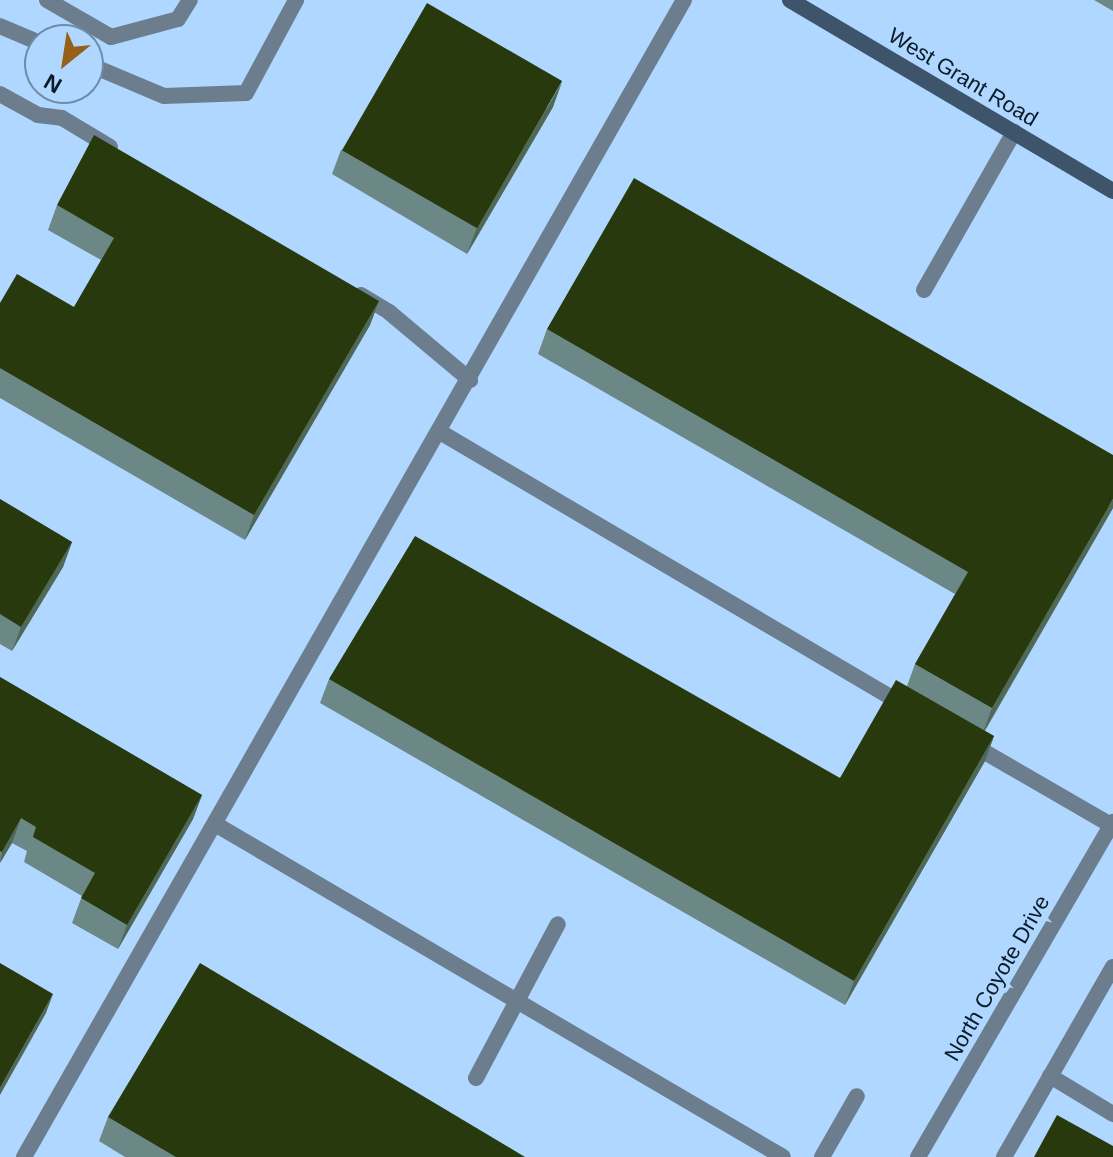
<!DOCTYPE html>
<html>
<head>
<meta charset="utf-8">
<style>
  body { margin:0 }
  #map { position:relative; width:1113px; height:1157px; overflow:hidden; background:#afd7ff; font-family:Helvetica,sans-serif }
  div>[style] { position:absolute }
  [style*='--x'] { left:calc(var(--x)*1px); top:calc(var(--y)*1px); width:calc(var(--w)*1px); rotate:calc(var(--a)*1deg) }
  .service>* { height:16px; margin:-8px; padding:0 8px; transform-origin:8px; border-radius:8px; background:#6c7d8d }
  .minor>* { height:16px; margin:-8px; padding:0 8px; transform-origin:8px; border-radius:8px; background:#6c7d8d }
  .secondary>* { height:16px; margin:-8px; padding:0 8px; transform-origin:8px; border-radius:8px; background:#3d546b }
  .wall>* { inset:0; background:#6b8886 }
  .shaded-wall>* { inset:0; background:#506856 }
  .building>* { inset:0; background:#27390d; transform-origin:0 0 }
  span { translate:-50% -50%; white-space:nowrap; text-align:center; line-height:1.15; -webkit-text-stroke:8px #afd7ff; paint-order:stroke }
  .street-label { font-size:22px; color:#0c1b29 }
  .north { position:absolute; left:24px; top:24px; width:80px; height:80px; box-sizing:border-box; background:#afd7ff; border:2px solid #6e8ca9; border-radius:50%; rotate:210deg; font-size:22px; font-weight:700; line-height:32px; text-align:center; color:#0c1b29 }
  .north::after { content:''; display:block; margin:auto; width:28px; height:36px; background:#966017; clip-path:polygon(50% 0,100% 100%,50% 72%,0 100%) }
</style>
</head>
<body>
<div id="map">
  <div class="service">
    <i style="--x:47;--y:0;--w:74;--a:30"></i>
    <i style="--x:111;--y:37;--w:69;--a:-15"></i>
    <i style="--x:178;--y:19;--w:22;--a:-58"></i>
    <i style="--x:0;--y:26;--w:43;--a:23"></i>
    <i style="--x:88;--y:64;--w:82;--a:22.8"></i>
    <i style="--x:164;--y:96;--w:82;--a:-2.1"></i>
    <i style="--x:246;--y:93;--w:106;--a:-61.7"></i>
    <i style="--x:0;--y:94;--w:43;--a:28.9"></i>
    <i style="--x:38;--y:115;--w:24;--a:7"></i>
    <i style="--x:62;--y:118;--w:56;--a:31.1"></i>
    <i style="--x:924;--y:290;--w:182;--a:-60.3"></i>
    <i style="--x:361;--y:295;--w:33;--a:31"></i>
    <i style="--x:389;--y:312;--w:106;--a:40"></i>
    <i style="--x:440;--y:432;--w:538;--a:30.47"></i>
    <i style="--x:969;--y:743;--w:164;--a:30"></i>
    <i style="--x:215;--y:824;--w:658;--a:30.38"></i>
    <i style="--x:1050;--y:1076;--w:74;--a:31.1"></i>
    <i style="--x:476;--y:1078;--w:174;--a:-62"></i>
    <i style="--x:24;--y:1157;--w:1332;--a:-60.3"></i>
    <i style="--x:822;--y:1157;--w:70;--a:-60.2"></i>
    <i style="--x:1004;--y:1157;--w:219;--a:-60.2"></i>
  </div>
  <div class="minor">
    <i style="--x:918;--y:1157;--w:388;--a:-59.8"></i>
  </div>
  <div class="secondary">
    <i style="--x:790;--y:0;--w:375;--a:30.6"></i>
  </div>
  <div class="wall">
    <i style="clip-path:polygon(1094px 0,1113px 0,1113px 11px)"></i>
    <i style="clip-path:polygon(553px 107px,467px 254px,332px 174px,341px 150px)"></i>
    <i style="clip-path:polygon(57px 205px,379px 301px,370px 325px,245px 540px,0 398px,0 303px,74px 307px,101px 260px,48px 230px)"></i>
    <i style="clip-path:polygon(547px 329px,1113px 508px,985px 731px,994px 736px,985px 761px,845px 1005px,320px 703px,329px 679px,840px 778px,907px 686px,915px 664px,955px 594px,538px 354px)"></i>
    <i style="clip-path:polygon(0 499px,72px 542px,63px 567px,12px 651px,0 644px)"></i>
    <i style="clip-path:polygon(0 677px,202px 795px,193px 819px,118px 949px,72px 923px,82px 896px,24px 862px,27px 851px,12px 843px,0 863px)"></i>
    <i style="clip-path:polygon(108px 1117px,525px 1157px,125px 1157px,99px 1141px)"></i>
  </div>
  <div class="shaded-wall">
    <i style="clip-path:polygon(562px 82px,553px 107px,467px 254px,476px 230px)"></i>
    <i style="clip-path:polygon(379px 301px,370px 325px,245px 540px,254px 515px)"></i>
    <i style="clip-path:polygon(1113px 499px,1113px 508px,983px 733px,992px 708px)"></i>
    <i style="clip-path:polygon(72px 542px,63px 567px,12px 651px,21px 627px)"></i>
    <i style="clip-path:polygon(994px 736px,985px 761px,845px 1005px,854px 981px)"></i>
    <i style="clip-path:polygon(202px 795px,193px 819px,118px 949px,127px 925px)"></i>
    <i style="clip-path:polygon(21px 818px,12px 843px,0 863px,2px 852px)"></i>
    <i style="clip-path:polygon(53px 994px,46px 1013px,0 1095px,0 1088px)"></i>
  </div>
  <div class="building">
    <i style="left:427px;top:3px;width:156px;height:170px;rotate:30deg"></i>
    <i style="clip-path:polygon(94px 135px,379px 301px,254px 515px,0 368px,0 303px,17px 274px,74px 307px,114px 238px,57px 205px)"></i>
    <i style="clip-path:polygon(634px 178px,1113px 455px,1113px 499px,992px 708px,915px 664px,968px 572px,547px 329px)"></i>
    <i style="clip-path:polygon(0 499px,72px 542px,21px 627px,0 614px)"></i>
    <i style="clip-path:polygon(415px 536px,840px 778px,896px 680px,994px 736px,854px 981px,329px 679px)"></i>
    <i style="clip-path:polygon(0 677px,202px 795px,127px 925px,81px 898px,95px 873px,33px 837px,36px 827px,21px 818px,2px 852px,0 851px)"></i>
    <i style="clip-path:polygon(0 963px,53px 994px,0 1088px)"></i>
    <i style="clip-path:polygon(200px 963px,525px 1157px,176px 1157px,108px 1117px)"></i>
    <i style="clip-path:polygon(1057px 1115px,1113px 1146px,1113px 1157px,1034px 1157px)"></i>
  </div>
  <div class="street-label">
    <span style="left:963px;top:77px;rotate:31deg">West Grant Road</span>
    <span style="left:997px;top:978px;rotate:-60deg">North Coyote Drive</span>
  </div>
  <div class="north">N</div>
</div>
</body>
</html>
